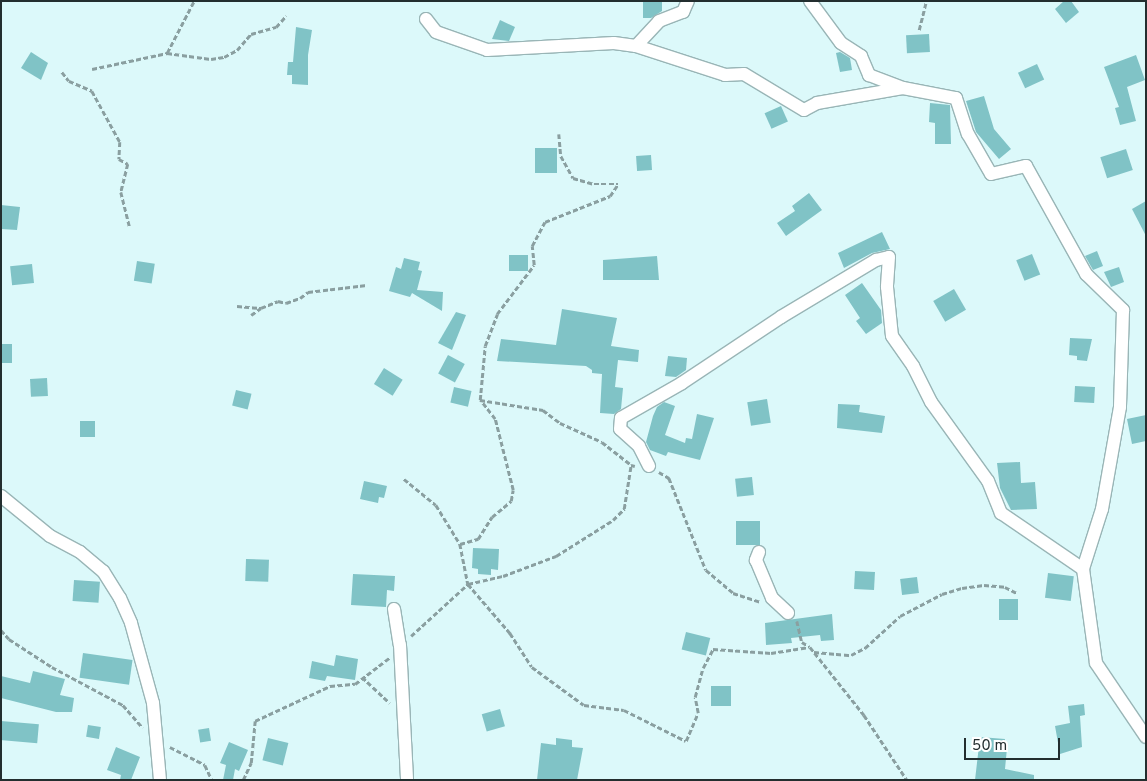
<!DOCTYPE html>
<html>
<head>
<meta charset="utf-8">
<style>
  body { margin:0 }
  #map { position:relative; width:1147px; height:781px; overflow:hidden; background:#dcf9fa; font-family:Overpass,sans-serif }
  div>[style] { position:absolute }
  [style*='--x'] { left:calc(var(--x)*1px); top:calc(var(--y)*1px); width:calc(var(--w)*1px); rotate:calc(var(--a)*1deg) }
  .building>* { inset:0; background:#80c3c6; transform-origin:0 0 }
  .path>* { height:2.5px; margin-top:-1.25px; transform-origin:0; background:repeating-linear-gradient(90deg,#8a9fa0 0 5px,transparent 0 7.5px) }
  .roads { filter:drop-shadow(1px 0 #99b5b6) drop-shadow(-1px 0 #99b5b6) drop-shadow(0 1px #99b5b6) drop-shadow(0 -1px #99b5b6) }
  .minor>* { height:12px; margin:-6px; padding:0 6px; transform-origin:6px; border-radius:6px; background:#fff }
  span { translate:-50% -50%; white-space:nowrap; text-align:center; line-height:1.15; -webkit-text-stroke:4.5px #fff; paint-order:stroke }
  .frame { position:absolute; inset:0; border:2px solid #232e2f; pointer-events:none }
  .scale { position:absolute; left:964px; top:738px; width:96px; height:22px; box-sizing:border-box; border:2px solid #232e2f; border-top:0; padding-left:6px; font-size:15px; line-height:18px; white-space:nowrap; color:#232e2f; -webkit-text-stroke:4px #fff; paint-order:stroke }
</style>
</head>
<body>
<div id="map">
  <div class="building">
    <i style="clip-path:polygon(643px 1px,662px 1px,662px 11px,651px 18px,643px 18px)"></i>
    <i style="clip-path:polygon(1064px 1px,1071px 1px,1079px 12px,1066px 23px,1055px 9px)"></i>
    <i style="clip-path:polygon(500px 20px,515px 27px,509px 41px,492px 39px)"></i>
    <i style="clip-path:polygon(296px 27px,312px 30px,308px 55px,308px 85px,292px 84px,292px 75px,287px 75px,288px 62px,293px 62px)"></i>
    <i style="left:929px;top:34px;width:18px;height:23px;rotate:87deg"></i>
    <i style="clip-path:polygon(31px 52px,48px 63px,41px 80px,21px 68px)"></i>
    <i style="clip-path:polygon(840px 52px,850px 58px,852px 70px,840px 72px,836px 53px)"></i>
    <i style="clip-path:polygon(1136px 55px,1145px 80px,1127px 87px,1136px 121px,1120px 125px,1115px 108px,1119px 107px,1104px 67px)"></i>
    <i style="left:1037px;top:64px;width:17px;height:21px;rotate:65deg"></i>
    <i style="clip-path:polygon(984px 96px,994px 129px,1011px 149px,999px 159px,976px 132px,966px 101px)"></i>
    <i style="clip-path:polygon(930px 103px,950px 105px,951px 144px,935px 144px,935px 123px,929px 122px)"></i>
    <i style="left:781px;top:106px;width:17px;height:18px;rotate:66deg"></i>
    <i style="left:535px;top:148px;width:22px;height:25px"></i>
    <i style="left:1126px;top:149px;width:22px;height:27px;rotate:72deg"></i>
    <i style="left:651px;top:155px;width:15px;height:15px;rotate:86deg"></i>
    <i style="clip-path:polygon(809px 193px,822px 210px,786px 236px,777px 223px,795px 211px,792px 206px)"></i>
    <i style="clip-path:polygon(1146px 201px,1146px 236px,1132px 209px)"></i>
    <i style="clip-path:polygon(1px 205px,20px 207px,17px 230px,1px 229px)"></i>
    <i style="clip-path:polygon(882px 232px,890px 249px,872px 253px,844px 268px,838px 253px)"></i>
    <i style="clip-path:polygon(1097px 251px,1103px 266px,1093px 270px,1085px 256px)"></i>
    <i style="left:1032px;top:254px;width:22px;height:17px;rotate:68deg"></i>
    <i style="left:509px;top:255px;width:19px;height:16px"></i>
    <i style="clip-path:polygon(657px 256px,659px 280px,603px 280px,603px 260px)"></i>
    <i style="clip-path:polygon(404px 258px,420px 262px,418px 270px,422px 271px,417px 290px,443px 292px,442px 311px,412px 293px,410px 297px,389px 291px,396px 267px,401px 269px)"></i>
    <i style="left:137px;top:261px;width:18px;height:20px;rotate:9deg"></i>
    <i style="left:32px;top:264px;width:19px;height:22px;rotate:84deg"></i>
    <i style="clip-path:polygon(1119px 267px,1124px 282px,1111px 287px,1104px 272px)"></i>
    <i style="clip-path:polygon(862px 283px,881px 310px,882px 323px,866px 334px,856px 321px,860px 318px,845px 295px)"></i>
    <i style="left:954px;top:289px;width:24px;height:24px;rotate:60deg"></i>
    <i style="clip-path:polygon(562px 309px,617px 318px,611px 346px,639px 350px,638px 362px,618px 360px,615px 387px,623px 388px,621px 409px,614px 414px,600px 413px,602px 374px,592px 373px,592px 370px,586px 366px,497px 361px,501px 339px,556px 345px)"></i>
    <i style="clip-path:polygon(456px 312px,466px 315px,452px 350px,438px 343px)"></i>
    <i style="clip-path:polygon(1070px 338px,1092px 339px,1087px 361px,1077px 360px,1077px 356px,1069px 355px)"></i>
    <i style="left:1px;top:344px;width:11px;height:19px"></i>
    <i style="left:448px;top:355px;width:19px;height:21px;rotate:28deg"></i>
    <i style="clip-path:polygon(668px 356px,687px 358px,686px 370px,676px 377px,665px 376px)"></i>
    <i style="left:384px;top:368px;width:22px;height:19px;rotate:32deg"></i>
    <i style="left:47px;top:378px;width:18px;height:17px;rotate:87deg"></i>
    <i style="left:1075px;top:386px;width:20px;height:16px;rotate:3deg"></i>
    <i style="left:454px;top:387px;width:18px;height:16px;rotate:13deg"></i>
    <i style="left:236px;top:390px;width:16px;height:16px;rotate:14deg"></i>
    <i style="left:767px;top:399px;width:24px;height:20px;rotate:81deg"></i>
    <i style="clip-path:polygon(664px 402px,675px 406px,665px 435px,685px 443px,686px 438px,692px 439px,697px 414px,714px 418px,700px 460px,668px 452px,666px 456px,650px 450px,646px 442px,653px 416px,657px 407px)"></i>
    <i style="clip-path:polygon(838px 404px,860px 405px,859px 412px,885px 416px,882px 433px,837px 428px)"></i>
    <i style="clip-path:polygon(1146px 415px,1146px 441px,1132px 444px,1127px 419px)"></i>
    <i style="left:80px;top:421px;width:15px;height:16px"></i>
    <i style="clip-path:polygon(1020px 462px,1021px 483px,1035px 482px,1037px 509px,1011px 510px,1000px 488px,997px 463px)"></i>
    <i style="left:752px;top:477px;width:18px;height:17px;rotate:84deg"></i>
    <i style="clip-path:polygon(364px 481px,387px 486px,384px 498px,379px 497px,378px 503px,360px 499px)"></i>
    <i style="left:736px;top:521px;width:24px;height:24px"></i>
    <i style="clip-path:polygon(473px 548px,499px 549px,498px 570px,491px 569px,491px 575px,478px 574px,478px 569px,472px 568px)"></i>
    <i style="left:246px;top:559px;width:23px;height:22px;rotate:2deg"></i>
    <i style="left:855px;top:571px;width:20px;height:18px;rotate:3deg"></i>
    <i style="left:1048px;top:573px;width:26px;height:25px;rotate:7deg"></i>
    <i style="clip-path:polygon(353px 574px,395px 576px,394px 591px,387px 590px,386px 607px,351px 605px)"></i>
    <i style="left:917px;top:577px;width:16px;height:17px;rotate:83deg"></i>
    <i style="left:74px;top:580px;width:26px;height:21px;rotate:4deg"></i>
    <i style="left:1018px;top:599px;width:21px;height:19px;rotate:90deg"></i>
    <i style="clip-path:polygon(832px 614px,834px 640px,821px 641px,820px 635px,791px 638px,792px 643px,766px 645px,765px 623px)"></i>
    <i style="left:686px;top:632px;width:25px;height:18px;rotate:14deg"></i>
    <i style="left:83px;top:653px;width:50px;height:25px;rotate:8deg"></i>
    <i style="clip-path:polygon(336px 655px,358px 659px,355px 680px,327px 676px,325px 681px,309px 678px,312px 661px,334px 666px)"></i>
    <i style="clip-path:polygon(33px 671px,65px 679px,60px 695px,74px 698px,72px 712px,56px 712px,1px 698px,1px 676px,30px 683px)"></i>
    <i style="left:731px;top:686px;width:20px;height:20px;rotate:90deg"></i>
    <i style="clip-path:polygon(1084px 704px,1085px 715px,1080px 716px,1082px 747px,1060px 754px,1055px 726px,1070px 723px,1068px 706px)"></i>
    <i style="left:500px;top:709px;width:18px;height:19px;rotate:74deg"></i>
    <i style="left:1px;top:721px;width:38px;height:19px;rotate:5deg"></i>
    <i style="left:88px;top:725px;width:13px;height:12px;rotate:9deg"></i>
    <i style="left:209px;top:728px;width:13px;height:11px;rotate:81deg"></i>
    <i style="clip-path:polygon(980px 737px,1005px 739px,1004px 747px,1007px 748px,1005px 769px,1034px 775px,1034px 780px,975px 780px)"></i>
    <i style="left:268px;top:738px;width:21px;height:23px;rotate:14deg"></i>
    <i style="clip-path:polygon(556px 738px,572px 740px,572px 747px,583px 748px,577px 780px,537px 780px,541px 743px,556px 745px)"></i>
    <i style="clip-path:polygon(229px 742px,248px 750px,239px 771px,235px 769px,233px 780px,223px 780px,226px 765px,220px 763px)"></i>
    <i style="clip-path:polygon(116px 747px,140px 757px,131px 780px,120px 780px,121px 775px,107px 770px)"></i>
  </div>
  <div class="path">
    <i style="--x:919;--y:30;--w:30;--a:-76"></i>
    <i style="--x:167;--y:53;--w:44;--a:7.8"></i>
    <i style="--x:211;--y:59;--w:13;--a:-9"></i>
    <i style="--x:224;--y:57;--w:15;--a:-28"></i>
    <i style="--x:237;--y:50;--w:21;--a:-49"></i>
    <i style="--x:251;--y:34;--w:26;--a:-16"></i>
    <i style="--x:276;--y:27;--w:15;--a:-48"></i>
    <i style="--x:92;--y:69;--w:77;--a:-12"></i>
    <i style="--x:167;--y:53;--w:59;--a:-62.6"></i>
    <i style="--x:62;--y:72;--w:11;--a:52"></i>
    <i style="--x:69;--y:81;--w:25;--a:23"></i>
    <i style="--x:92;--y:91;--w:58;--a:61.2"></i>
    <i style="--x:120;--y:142;--w:17;--a:93"></i>
    <i style="--x:119;--y:159;--w:10;--a:29"></i>
    <i style="--x:128;--y:164;--w:29;--a:104"></i>
    <i style="--x:121;--y:192;--w:36;--a:76"></i>
    <i style="--x:559;--y:134;--w:22;--a:85"></i>
    <i style="--x:561;--y:156;--w:25;--a:61"></i>
    <i style="--x:573;--y:178;--w:22;--a:16"></i>
    <i style="--x:594;--y:184;--w:24;--a:0"></i>
    <i style="--x:237;--y:306;--w:24;--a:5"></i>
    <i style="--x:261;--y:308;--w:18;--a:-22"></i>
    <i style="--x:278;--y:301;--w:8;--a:14"></i>
    <i style="--x:286;--y:303;--w:15;--a:-20"></i>
    <i style="--x:300;--y:298;--w:10;--a:-37"></i>
    <i style="--x:308;--y:292;--w:59;--a:-6.8"></i>
    <i style="--x:251;--y:315;--w:12;--a:-35"></i>
    <i style="--x:480;--y:400;--w:64;--a:9"></i>
    <i style="--x:543;--y:410;--w:21;--a:37"></i>
    <i style="--x:560;--y:423;--w:46;--a:24.3"></i>
    <i style="--x:602;--y:442;--w:37;--a:38"></i>
    <i style="--x:659;--y:472;--w:12;--a:31"></i>
    <i style="--x:669;--y:478;--w:99;--a:68.1"></i>
    <i style="--x:706;--y:570;--w:35;--a:40"></i>
    <i style="--x:733;--y:593;--w:28;--a:18"></i>
    <i style="--x:404;--y:479;--w:41;--a:39.1"></i>
    <i style="--x:436;--y:505;--w:46;--a:58.4"></i>
    <i style="--x:460;--y:544;--w:41;--a:78.7"></i>
    <i style="--x:468;--y:584;--w:65;--a:49.4"></i>
    <i style="--x:510;--y:633;--w:40;--a:57.1"></i>
    <i style="--x:532;--y:667;--w:64;--a:36.2"></i>
    <i style="--x:584;--y:705;--w:40;--a:7.1"></i>
    <i style="--x:624;--y:710;--w:69;--a:26.6"></i>
    <i style="--x:686;--y:741;--w:30;--a:-67"></i>
    <i style="--x:698;--y:713;--w:16;--a:-101"></i>
    <i style="--x:695;--y:697;--w:30;--a:-75"></i>
    <i style="--x:703;--y:668;--w:21;--a:-62"></i>
    <i style="--x:713;--y:649;--w:58;--a:3.9"></i>
    <i style="--x:771;--y:653;--w:37;--a:-9"></i>
    <i style="--x:460;--y:544;--w:19;--a:-16"></i>
    <i style="--x:478;--y:539;--w:26;--a:-58"></i>
    <i style="--x:492;--y:517;--w:25;--a:-40"></i>
    <i style="--x:511;--y:501;--w:11;--a:-80"></i>
    <i style="--x:513;--y:490;--w:73;--a:-104.2"></i>
    <i style="--x:495;--y:419;--w:24;--a:-128"></i>
    <i style="--x:480;--y:400;--w:54;--a:-84.7"></i>
    <i style="--x:485;--y:346;--w:34;--a:-69"></i>
    <i style="--x:497;--y:314;--w:61;--a:-52.9"></i>
    <i style="--x:534;--y:265;--w:19;--a:-96"></i>
    <i style="--x:532;--y:246;--w:27;--a:-62"></i>
    <i style="--x:545;--y:222;--w:70;--a:-21.8"></i>
    <i style="--x:610;--y:196;--w:14;--a:-56"></i>
    <i style="--x:797;--y:621;--w:22;--a:77"></i>
    <i style="--x:802;--y:642;--w:9;--a:32"></i>
    <i style="--x:810;--y:647;--w:87;--a:51.5"></i>
    <i style="--x:864;--y:715;--w:78;--a:56.5"></i>
    <i style="--x:1;--y:630;--w:12;--a:48"></i>
    <i style="--x:9;--y:639;--w:51;--a:33.1"></i>
    <i style="--x:52;--y:667;--w:81;--a:28.2"></i>
    <i style="--x:123;--y:705;--w:30;--a:49"></i>
    <i style="--x:411;--y:636;--w:77;--a:-42.4"></i>
    <i style="--x:468;--y:584;--w:36;--a:-13"></i>
    <i style="--x:503;--y:576;--w:57;--a:-20.7"></i>
    <i style="--x:556;--y:556;--w:67;--a:-32.3"></i>
    <i style="--x:613;--y:520;--w:16;--a:-45"></i>
    <i style="--x:624;--y:509;--w:45;--a:-81"></i>
    <i style="--x:631;--y:465;--w:4;--a:14"></i>
    <i style="--x:814;--y:652;--w:37;--a:5"></i>
    <i style="--x:851;--y:655;--w:16;--a:-27"></i>
    <i style="--x:865;--y:648;--w:47;--a:-42.4"></i>
    <i style="--x:900;--y:616;--w:47;--a:-27.6"></i>
    <i style="--x:942;--y:594;--w:21;--a:-17"></i>
    <i style="--x:962;--y:588;--w:22;--a:-8"></i>
    <i style="--x:984;--y:585;--w:21;--a:5"></i>
    <i style="--x:1005;--y:587;--w:13;--a:27"></i>
    <i style="--x:362;--y:677;--w:38;--a:43"></i>
    <i style="--x:170;--y:747;--w:39;--a:27"></i>
    <i style="--x:205;--y:765;--w:17;--a:65"></i>
    <i style="--x:243;--y:780;--w:19;--a:-65"></i>
    <i style="--x:251;--y:763;--w:42;--a:-84.6"></i>
    <i style="--x:255;--y:721;--w:83;--a:-25"></i>
    <i style="--x:330;--y:686;--w:25;--a:-5"></i>
    <i style="--x:355;--y:684;--w:43;--a:-37.4"></i>
  </div>
  <div class="roads">
    <div class="minor">
      <i style="--x:810;--y:1;--w:52;--a:53.6"></i>
      <i style="--x:841;--y:43;--w:24;--a:33"></i>
      <i style="--x:861;--y:56;--w:21;--a:67"></i>
      <i style="--x:869;--y:75;--w:36;--a:21"></i>
      <i style="--x:903;--y:88;--w:54;--a:10.7"></i>
      <i style="--x:956;--y:98;--w:38;--a:72"></i>
      <i style="--x:968;--y:134;--w:46;--a:60.1"></i>
      <i style="--x:991;--y:174;--w:36;--a:-13"></i>
      <i style="--x:1026;--y:166;--w:124;--a:60.9"></i>
      <i style="--x:1086;--y:274;--w:52;--a:44.2"></i>
      <i style="--x:1123;--y:310;--w:97;--a:91.8"></i>
      <i style="--x:1120;--y:407;--w:104;--a:100"></i>
      <i style="--x:1102;--y:509;--w:63;--a:107.6"></i>
      <i style="--x:1083;--y:569;--w:95;--a:82.1"></i>
      <i style="--x:1096;--y:663;--w:89;--a:56"></i>
      <i style="--x:426;--y:19;--w:16;--a:52"></i>
      <i style="--x:436;--y:32;--w:54;--a:19.4"></i>
      <i style="--x:487;--y:50;--w:127;--a:-3.2"></i>
      <i style="--x:614;--y:43;--w:22;--a:8"></i>
      <i style="--x:636;--y:46;--w:34;--a:-47"></i>
      <i style="--x:659;--y:21;--w:26;--a:-21"></i>
      <i style="--x:683;--y:12;--w:12;--a:-66"></i>
      <i style="--x:636;--y:46;--w:94;--a:18"></i>
      <i style="--x:725;--y:75;--w:19;--a:-3"></i>
      <i style="--x:744;--y:74;--w:70;--a:31"></i>
      <i style="--x:804;--y:110;--w:15;--a:-28"></i>
      <i style="--x:817;--y:103;--w:87;--a:-9.9"></i>
      <i style="--x:649;--y:466;--w:22;--a:-117"></i>
      <i style="--x:639;--y:446;--w:25;--a:-138"></i>
      <i style="--x:620;--y:429;--w:11;--a:-85"></i>
      <i style="--x:621;--y:418;--w:70;--a:-29.8"></i>
      <i style="--x:682;--y:383;--w:119;--a:-33.7"></i>
      <i style="--x:781;--y:317;--w:111;--a:-31"></i>
      <i style="--x:876;--y:260;--w:13;--a:-13"></i>
      <i style="--x:889;--y:257;--w:30;--a:94"></i>
      <i style="--x:887;--y:287;--w:49;--a:84.2"></i>
      <i style="--x:892;--y:336;--w:37;--a:55"></i>
      <i style="--x:913;--y:366;--w:40;--a:63.4"></i>
      <i style="--x:931;--y:402;--w:97;--a:54.2"></i>
      <i style="--x:988;--y:481;--w:35;--a:68"></i>
      <i style="--x:1001;--y:513;--w:99;--a:34.3"></i>
      <i style="--x:1;--y:496;--w:63;--a:39.2"></i>
      <i style="--x:50;--y:536;--w:34;--a:28"></i>
      <i style="--x:80;--y:552;--w:30;--a:40"></i>
      <i style="--x:103;--y:571;--w:32;--a:58"></i>
      <i style="--x:120;--y:598;--w:27;--a:66"></i>
      <i style="--x:131;--y:623;--w:83;--a:74.6"></i>
      <i style="--x:153;--y:703;--w:77;--a:84.8"></i>
      <i style="--x:759;--y:552;--w:9;--a:111"></i>
      <i style="--x:756;--y:560;--w:41;--a:67.2"></i>
      <i style="--x:772;--y:598;--w:22;--a:43"></i>
      <i style="--x:394;--y:609;--w:36;--a:81"></i>
      <i style="--x:400;--y:645;--w:135;--a:87"></i>
    </div>
  </div>
  <div class="frame"></div>
  <div class="scale">50 m</div>
</div>
</body>
</html>
